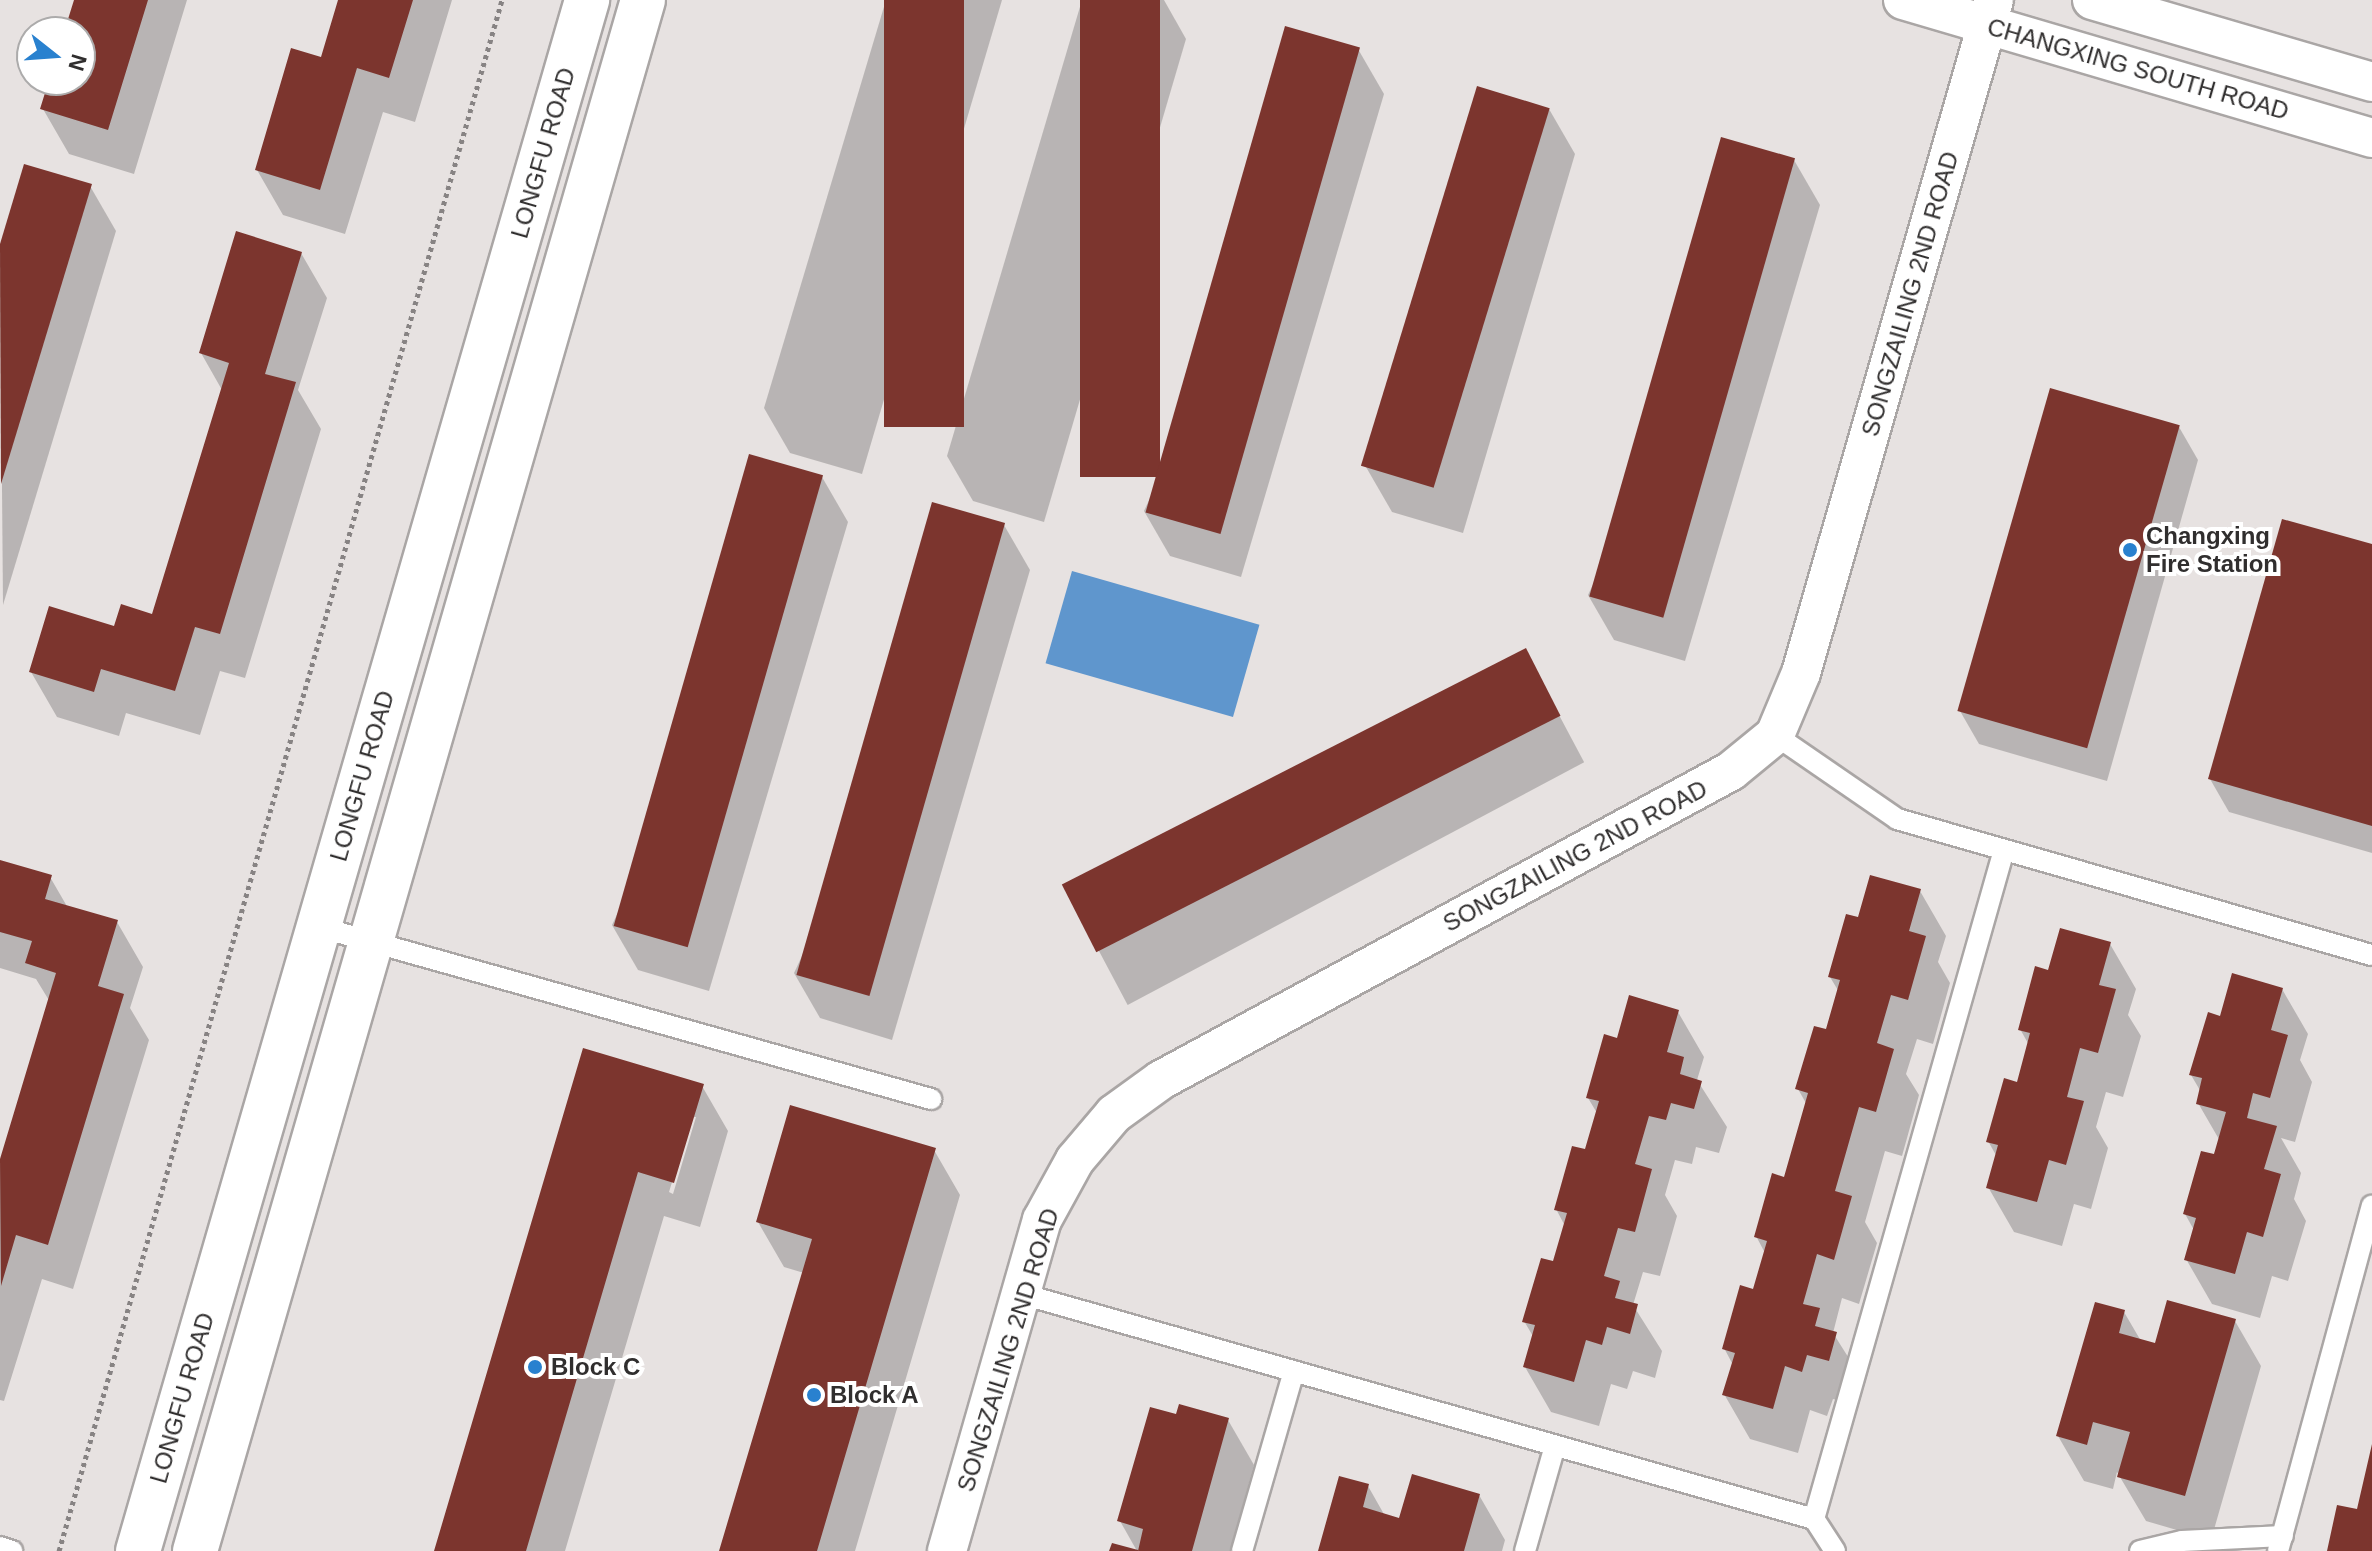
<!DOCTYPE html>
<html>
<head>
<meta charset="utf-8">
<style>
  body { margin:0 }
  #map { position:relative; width:2372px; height:1551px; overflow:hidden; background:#e7e2e1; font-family:Arial,sans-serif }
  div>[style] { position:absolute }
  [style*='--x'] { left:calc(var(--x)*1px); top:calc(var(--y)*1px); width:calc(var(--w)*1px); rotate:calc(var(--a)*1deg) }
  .water>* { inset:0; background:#5f96cd; transform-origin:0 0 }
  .shadow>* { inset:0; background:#0003; transform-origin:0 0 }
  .building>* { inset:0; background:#7c352e; transform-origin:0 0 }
  .path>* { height:5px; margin-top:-2.5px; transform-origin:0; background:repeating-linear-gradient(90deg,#878383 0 4px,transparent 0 8px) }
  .roads { filter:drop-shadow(2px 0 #aaa6a5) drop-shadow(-2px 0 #aaa6a5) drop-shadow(0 2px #aaa6a5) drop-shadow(0 -2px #aaa6a5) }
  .service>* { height:20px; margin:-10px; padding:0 10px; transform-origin:10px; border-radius:10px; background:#fff }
  .minor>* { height:38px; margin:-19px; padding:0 19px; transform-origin:19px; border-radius:19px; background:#fff }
  .tertiary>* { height:44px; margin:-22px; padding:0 22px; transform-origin:22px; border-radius:22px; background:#fff }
  .dots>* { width:22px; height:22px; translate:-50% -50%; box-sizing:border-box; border:4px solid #fff; border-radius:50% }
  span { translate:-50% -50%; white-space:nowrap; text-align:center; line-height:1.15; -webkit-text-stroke:8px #fff; paint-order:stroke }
  .street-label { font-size:24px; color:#302e2e }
  .poi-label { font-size:24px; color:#302e2e; font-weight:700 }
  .left { translate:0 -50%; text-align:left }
  .north { position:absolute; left:16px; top:16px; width:80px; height:80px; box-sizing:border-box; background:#fff; border:2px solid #acabab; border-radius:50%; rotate:107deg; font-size:22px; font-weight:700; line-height:32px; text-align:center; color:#302e2e }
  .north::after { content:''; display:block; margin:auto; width:28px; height:36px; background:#2981cf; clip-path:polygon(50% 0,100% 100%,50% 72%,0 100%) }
</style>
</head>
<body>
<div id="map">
  <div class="water">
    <i style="left:1072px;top:571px;width:195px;height:96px;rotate:16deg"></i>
  </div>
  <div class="shadow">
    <i style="clip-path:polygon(76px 0,187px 0,134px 174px,69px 154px,43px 109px,51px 80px,80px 80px,80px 32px,66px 32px)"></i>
    <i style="clip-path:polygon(341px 0,452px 0,415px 122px,383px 112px,345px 234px,283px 215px,257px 170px,322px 60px)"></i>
    <i style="clip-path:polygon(886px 0,1002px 0,862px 474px,790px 453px,764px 408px)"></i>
    <i style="clip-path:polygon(1082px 0,1164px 0,1186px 39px,1044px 522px,973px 501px,947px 456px)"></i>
    <i style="clip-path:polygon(1358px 49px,1384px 94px,1241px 577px,1170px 556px,1144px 511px)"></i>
    <i style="clip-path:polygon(1549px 109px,1575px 154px,1463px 533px,1392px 512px,1366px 467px)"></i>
    <i style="clip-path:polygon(1794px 160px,1820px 205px,1685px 661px,1614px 640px,1588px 595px)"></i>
    <i style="clip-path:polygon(26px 166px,90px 186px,116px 231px,3px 605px,0 251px)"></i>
    <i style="clip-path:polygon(301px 253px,327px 298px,298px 390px,321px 429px,245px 678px,220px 671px,200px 735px,126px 713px,119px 736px,57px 717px,31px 672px,115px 629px,153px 616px,222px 390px,201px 353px)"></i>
    <i style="clip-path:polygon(2179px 427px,2198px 460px,2107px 781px,1979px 744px,1960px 711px)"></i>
    <i style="clip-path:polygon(822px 477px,848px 522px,709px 991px,638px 970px,612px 925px)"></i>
    <i style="clip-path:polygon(1004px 525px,1030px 570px,892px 1040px,820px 1018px,794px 973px)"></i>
    <i style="clip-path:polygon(2372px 547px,2372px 853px,2229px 812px,2210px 779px)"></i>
    <i style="left:1525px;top:651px;width:126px;height:517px;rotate:62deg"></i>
    <i style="clip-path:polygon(0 862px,50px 877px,68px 908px,117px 922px,143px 967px,130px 1008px,149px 1040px,73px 1289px,42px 1279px,4px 1401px,0 1400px,0 1166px,50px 1002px,36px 979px,0 968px)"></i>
    <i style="clip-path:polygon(1920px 891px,1946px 936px,1938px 962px,1950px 983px,1933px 1044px,1917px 1039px,1906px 1074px,1919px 1095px,1902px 1156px,1885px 1151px,1865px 1222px,1877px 1243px,1859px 1304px,1842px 1298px,1833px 1333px,1862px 1379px,1855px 1405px,1833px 1399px,1827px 1416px,1810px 1410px,1798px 1453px,1750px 1439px,1724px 1394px,1733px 1365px,1724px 1348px,1754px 1292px,1765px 1253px,1756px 1236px,1786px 1180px,1807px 1105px,1798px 1089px,1828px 1032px,1839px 992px,1830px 977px,1859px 920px)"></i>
    <i style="clip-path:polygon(2110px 944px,2136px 989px,2128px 1015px,2141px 1036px,2123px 1097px,2106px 1092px,2096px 1127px,2108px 1148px,2091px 1209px,2074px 1204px,2062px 1246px,2014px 1232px,1988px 1187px,1997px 1157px,1988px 1141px,2018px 1085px,2029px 1045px,2020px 1029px,2050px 973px)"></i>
    <i style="clip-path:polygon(2282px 989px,2308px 1034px,2300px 1060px,2312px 1082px,2295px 1142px,2281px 1138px,2301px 1173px,2294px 1199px,2306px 1221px,2288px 1281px,2272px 1276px,2260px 1318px,2212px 1304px,2186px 1259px,2194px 1230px,2185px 1214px,2220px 1141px,2198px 1103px,2201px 1092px,2191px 1075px,2221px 1018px)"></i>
    <i style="clip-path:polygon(1678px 1012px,1704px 1057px,1697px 1080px,1727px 1127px,1719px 1153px,1696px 1147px,1692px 1164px,1675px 1160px,1665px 1195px,1677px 1216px,1660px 1276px,1643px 1272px,1633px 1305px,1662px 1351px,1655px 1378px,1633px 1371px,1627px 1389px,1611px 1384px,1599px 1426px,1551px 1412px,1525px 1367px,1534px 1338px,1524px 1321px,1554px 1264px,1565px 1226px,1556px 1209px,1586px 1152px,1597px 1113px,1588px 1098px,1619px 1040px)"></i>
    <i style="clip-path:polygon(evenodd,584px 1050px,702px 1086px,728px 1131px,700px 1227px,664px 1216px,565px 1551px,436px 1551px,584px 1050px,692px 1117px,696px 1117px,673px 1194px,669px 1192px,692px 1117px)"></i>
    <i style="clip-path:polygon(934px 1150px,960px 1195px,855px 1551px,722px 1551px,804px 1273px,784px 1267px,758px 1222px)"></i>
    <i style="clip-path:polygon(2124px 1312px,2141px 1341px,2156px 1346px,2235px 1321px,2261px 1366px,2211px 1540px,2146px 1521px,2117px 1472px,2113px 1489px,2084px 1481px,2058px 1436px)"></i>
    <i style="clip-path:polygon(1228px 1420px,1254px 1465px,1230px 1551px,1137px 1551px,1120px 1521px)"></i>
    <i style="clip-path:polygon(1368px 1486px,1385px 1516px,1401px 1520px,1479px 1495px,1505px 1540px,1502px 1551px,1320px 1551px)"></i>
  </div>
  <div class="building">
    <i style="clip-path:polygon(74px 0,148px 0,108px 130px,40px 109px,49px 80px,80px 80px,80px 32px,64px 32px)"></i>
    <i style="clip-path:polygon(338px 0,413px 0,389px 78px,357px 68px,320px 190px,255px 170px,291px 48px,321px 57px)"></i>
    <i style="left:884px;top:0;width:80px;height:427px"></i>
    <i style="left:1080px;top:0;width:80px;height:477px"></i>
    <i style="left:1285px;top:26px;width:78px;height:506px;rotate:16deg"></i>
    <i style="left:1477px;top:86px;width:76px;height:397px;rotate:17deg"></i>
    <i style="left:1721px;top:137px;width:77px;height:478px;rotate:16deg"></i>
    <i style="clip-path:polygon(24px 164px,92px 184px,1px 484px,0 244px)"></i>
    <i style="clip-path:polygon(236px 231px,302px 252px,265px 374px,296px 382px,220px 634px,195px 627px,175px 691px,101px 669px,94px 692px,29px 672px,49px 606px,114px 626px,121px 604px,152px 614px,229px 363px,199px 353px)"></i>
    <i style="left:2050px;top:388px;width:135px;height:336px;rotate:16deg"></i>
    <i style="left:749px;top:454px;width:77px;height:491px;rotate:16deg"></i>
    <i style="left:932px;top:502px;width:76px;height:492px;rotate:16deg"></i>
    <i style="clip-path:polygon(2282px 519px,2372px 544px,2372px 826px,2208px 779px)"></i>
    <i style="left:1526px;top:648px;width:76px;height:521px;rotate:63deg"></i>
    <i style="clip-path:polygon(0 860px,52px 875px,45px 899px,118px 920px,98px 986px,124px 994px,48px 1245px,16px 1235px,1px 1286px,0 1159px,56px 973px,25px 963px,32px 941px,0 932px)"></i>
    <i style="clip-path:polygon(1870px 875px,1921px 889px,1909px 931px,1926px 936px,1908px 1000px,1891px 995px,1877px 1043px,1894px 1049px,1876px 1112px,1859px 1107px,1835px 1191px,1852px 1196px,1834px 1260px,1817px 1254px,1803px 1304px,1820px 1308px,1815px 1326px,1837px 1332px,1829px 1361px,1807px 1355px,1802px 1372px,1785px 1366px,1773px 1409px,1722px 1395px,1735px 1353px,1722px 1349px,1740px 1285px,1753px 1289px,1767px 1241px,1754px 1237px,1772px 1173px,1784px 1177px,1808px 1093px,1795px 1089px,1814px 1026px,1826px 1029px,1840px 980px,1828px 977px,1846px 914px,1858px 917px)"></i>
    <i style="clip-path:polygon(2060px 928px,2111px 942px,2099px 985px,2116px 989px,2098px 1053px,2080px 1048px,2067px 1097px,2084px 1101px,2066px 1165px,2049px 1160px,2037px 1202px,1986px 1188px,1998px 1145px,1986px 1142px,2004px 1078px,2017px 1082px,2030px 1033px,2018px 1030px,2035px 966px,2048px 970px)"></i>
    <i style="clip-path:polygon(2232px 973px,2283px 988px,2271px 1030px,2288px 1035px,2270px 1098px,2253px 1093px,2247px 1118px,2277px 1126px,2264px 1169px,2281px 1174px,2263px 1237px,2247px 1232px,2235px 1274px,2184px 1260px,2196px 1218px,2183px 1214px,2201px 1151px,2214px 1154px,2226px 1112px,2196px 1104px,2202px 1078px,2189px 1075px,2208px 1012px,2220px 1016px)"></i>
    <i style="clip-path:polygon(1629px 995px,1679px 1010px,1667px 1052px,1684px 1057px,1680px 1074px,1702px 1081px,1694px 1109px,1671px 1103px,1666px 1120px,1649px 1116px,1635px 1164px,1652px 1169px,1635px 1232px,1618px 1228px,1604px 1276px,1620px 1281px,1615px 1298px,1638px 1304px,1630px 1334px,1607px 1327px,1602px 1345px,1586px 1340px,1574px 1382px,1523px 1367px,1535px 1325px,1522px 1322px,1541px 1258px,1553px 1261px,1567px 1213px,1554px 1210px,1572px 1146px,1585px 1149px,1599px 1101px,1586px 1098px,1604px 1034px,1617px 1038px)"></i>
    <i style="clip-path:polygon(583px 1048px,704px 1084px,674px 1183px,638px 1172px,526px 1551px,434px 1551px)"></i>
    <i style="clip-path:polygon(790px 1105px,936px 1148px,817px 1551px,719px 1551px,812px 1239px,756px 1222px)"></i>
    <i style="clip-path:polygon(2167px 1300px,2236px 1319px,2185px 1496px,2117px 1477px,2130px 1432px,2093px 1422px,2087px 1445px,2056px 1436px,2095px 1302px,2125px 1310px,2119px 1333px,2155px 1343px)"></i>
    <i style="clip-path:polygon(1179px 1404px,1229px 1418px,1192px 1551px,1138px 1551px,1143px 1529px,1117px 1521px,1150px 1407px,1176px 1414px)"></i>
    <i style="clip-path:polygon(2372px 1444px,2372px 1551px,2327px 1551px,2337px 1505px,2357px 1509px)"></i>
    <i style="clip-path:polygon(1412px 1474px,1480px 1494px,1464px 1551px,1318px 1551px,1339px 1476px,1369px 1484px,1363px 1507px,1399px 1518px)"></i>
    <i style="clip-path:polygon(1112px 1543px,1138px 1550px,1138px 1551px,1109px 1551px)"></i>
  </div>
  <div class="path">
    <i style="--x:59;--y:1551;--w:1613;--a:-74.06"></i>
  </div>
  <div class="roads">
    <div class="service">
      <i style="--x:1775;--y:735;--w:148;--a:34.5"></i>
      <i style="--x:1897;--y:819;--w:494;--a:16"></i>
      <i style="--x:319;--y:927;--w:636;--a:15.7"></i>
      <i style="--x:1022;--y:1294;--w:823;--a:15.86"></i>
      <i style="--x:0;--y:1547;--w:13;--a:18"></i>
      <i style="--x:1242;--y:1551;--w:187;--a:-73.9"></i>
      <i style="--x:1525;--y:1551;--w:109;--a:-74.1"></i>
      <i style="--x:1835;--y:1551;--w:38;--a:-123"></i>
      <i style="--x:1814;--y:1519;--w:695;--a:-74.15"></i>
      <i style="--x:2140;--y:1551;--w:43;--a:-13.4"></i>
      <i style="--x:2182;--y:1541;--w:101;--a:-2.8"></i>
      <i style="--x:2278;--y:1551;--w:358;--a:-74.8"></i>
    </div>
    <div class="minor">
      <i style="--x:1903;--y:0;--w:489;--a:16.4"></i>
      <i style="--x:2092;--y:0;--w:292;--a:16.3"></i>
      <i style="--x:947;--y:1551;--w:344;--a:-74"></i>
      <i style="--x:1042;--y:1220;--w:68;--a:-61.2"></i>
      <i style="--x:1075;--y:1160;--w:60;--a:-49.7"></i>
      <i style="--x:1114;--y:1114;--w:58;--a:-35.9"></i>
      <i style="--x:1161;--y:1080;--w:648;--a:-28.46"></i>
      <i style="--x:1731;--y:771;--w:57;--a:-39.3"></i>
      <i style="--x:1775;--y:735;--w:67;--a:-67.2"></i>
      <i style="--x:1801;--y:673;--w:700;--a:-74"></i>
    </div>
    <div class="tertiary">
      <i style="--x:138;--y:1551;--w:1615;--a:-73.85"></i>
      <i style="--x:195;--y:1551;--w:1614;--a:-73.89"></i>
    </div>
  </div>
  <div class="dots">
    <i style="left:2130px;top:550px;background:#2981cf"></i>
    <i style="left:535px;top:1367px;background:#2981cf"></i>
    <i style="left:814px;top:1395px;background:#2981cf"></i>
  </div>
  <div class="street-label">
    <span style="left:2138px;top:69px;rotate:16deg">CHANGXING SOUTH ROAD</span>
    <span style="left:543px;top:153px;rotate:-74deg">LONGFU ROAD</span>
    <span style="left:1910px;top:294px;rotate:-74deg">SONGZAILING 2ND ROAD</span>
    <span style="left:362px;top:776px;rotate:-74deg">LONGFU ROAD</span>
    <span style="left:1575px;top:856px;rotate:-28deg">SONGZAILING 2ND ROAD</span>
    <span style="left:1008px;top:1350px;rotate:-73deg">SONGZAILING 2ND ROAD</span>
    <span style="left:182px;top:1398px;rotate:-74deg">LONGFU ROAD</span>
  </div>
  <div class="poi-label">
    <span class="left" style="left:2146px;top:550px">Changxing<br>Fire Station</span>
    <span class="left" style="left:551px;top:1367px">Block C</span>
    <span class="left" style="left:830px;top:1395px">Block A</span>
  </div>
  <div class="north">N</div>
</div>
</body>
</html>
